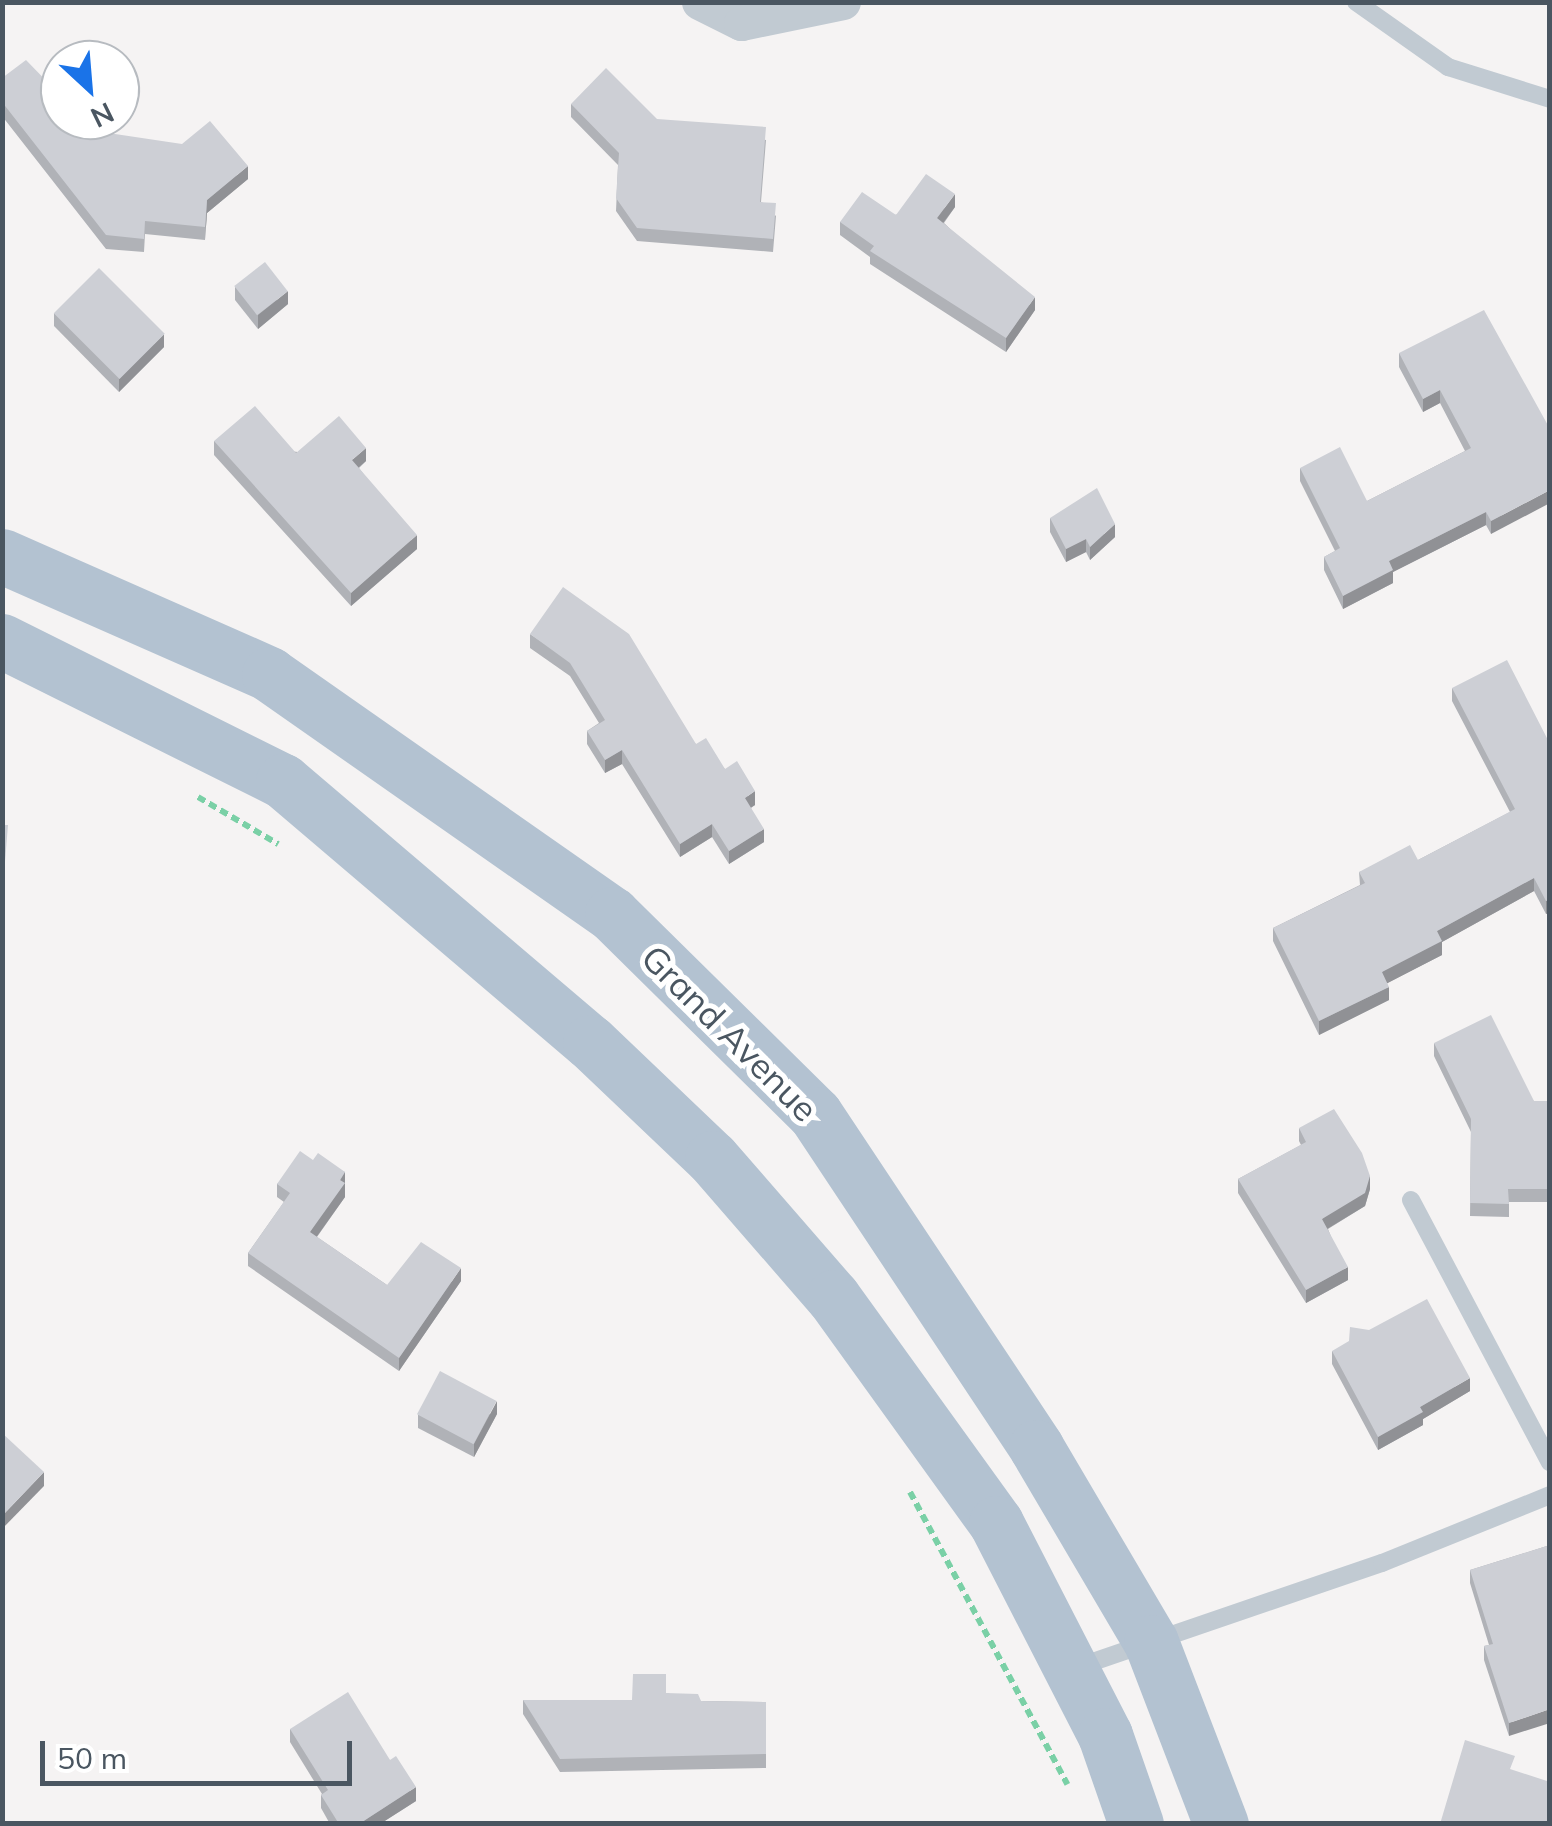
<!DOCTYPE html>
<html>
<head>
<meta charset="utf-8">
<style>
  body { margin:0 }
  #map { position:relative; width:1552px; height:1826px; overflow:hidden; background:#f5f3f3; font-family:Mulish,sans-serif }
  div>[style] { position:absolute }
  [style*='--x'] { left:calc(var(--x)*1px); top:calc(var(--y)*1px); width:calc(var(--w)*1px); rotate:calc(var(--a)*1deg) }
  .path>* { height:6px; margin-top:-3px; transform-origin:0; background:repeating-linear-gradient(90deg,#7ad0a6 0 8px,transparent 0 13px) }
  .service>* { height:18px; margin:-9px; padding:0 9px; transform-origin:9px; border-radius:9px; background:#c1cad2 }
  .minor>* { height:35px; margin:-17.5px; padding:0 17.5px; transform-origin:17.5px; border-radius:17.5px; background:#c1cad2 }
  .primary>* { height:55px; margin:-27.5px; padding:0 27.5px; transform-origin:27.5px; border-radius:27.5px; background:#b3c2d1 }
  .wall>* { inset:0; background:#b0b2b7 }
  .shaded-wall>* { inset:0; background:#909195 }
  .building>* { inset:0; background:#cdcfd5; transform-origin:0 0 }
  span { translate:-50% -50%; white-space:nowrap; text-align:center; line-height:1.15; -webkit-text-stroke:10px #fff; paint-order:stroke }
  .street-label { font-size:35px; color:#4a5661 }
  .frame { position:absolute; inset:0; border:5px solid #4a5661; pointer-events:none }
  .north { position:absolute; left:40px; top:40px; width:100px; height:100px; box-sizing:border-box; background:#fff; border:2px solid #b7bbc0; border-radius:50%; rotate:154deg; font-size:28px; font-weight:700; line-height:40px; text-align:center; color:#4a5661 }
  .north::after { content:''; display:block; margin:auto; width:35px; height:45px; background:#1a73e8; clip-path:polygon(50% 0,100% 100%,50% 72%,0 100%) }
  .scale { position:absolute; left:40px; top:1741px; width:312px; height:45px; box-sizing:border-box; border:5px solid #4a5661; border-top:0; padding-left:12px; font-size:30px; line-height:35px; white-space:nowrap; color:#4a5661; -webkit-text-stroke:8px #fff; paint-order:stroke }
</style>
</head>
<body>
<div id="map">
  <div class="path">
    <i style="--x:198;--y:797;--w:93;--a:30.4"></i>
    <i style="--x:910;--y:1492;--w:332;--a:61.7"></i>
  </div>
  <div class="service">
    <i style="--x:1356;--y:2;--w:113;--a:35.2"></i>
    <i style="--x:1448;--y:67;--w:107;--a:17.4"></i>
    <i style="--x:1411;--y:1200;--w:297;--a:62.1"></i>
    <i style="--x:1078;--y:1667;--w:321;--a:-18.9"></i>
    <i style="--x:1382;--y:1563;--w:181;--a:-22"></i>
  </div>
  <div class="minor">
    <i style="--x:699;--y:2;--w:47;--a:26.6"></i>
    <i style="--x:741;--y:23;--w:104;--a:-11.6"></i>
  </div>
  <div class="primary">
    <i style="--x:2;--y:556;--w:292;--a:23.8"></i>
    <i style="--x:269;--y:674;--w:419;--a:35"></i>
    <i style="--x:612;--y:914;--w:285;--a:44.6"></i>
    <i style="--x:815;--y:1114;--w:400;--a:56.4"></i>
    <i style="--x:1036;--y:1447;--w:226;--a:59.5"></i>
    <i style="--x:1151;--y:1642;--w:195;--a:69"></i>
    <i style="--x:2;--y:641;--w:314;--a:26.5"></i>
    <i style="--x:283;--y:781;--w:403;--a:40.4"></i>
    <i style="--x:590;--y:1042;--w:168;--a:43.6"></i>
    <i style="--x:712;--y:1158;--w:184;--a:49"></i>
    <i style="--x:833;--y:1297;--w:279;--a:54.2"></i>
    <i style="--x:996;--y:1523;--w:238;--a:62.8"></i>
    <i style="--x:1105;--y:1735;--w:94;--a:70.8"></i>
  </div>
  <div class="wall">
    <i style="clip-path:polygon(2px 78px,95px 131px,248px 179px,207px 213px,205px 240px,145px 234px,144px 252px,106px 249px,2px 116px)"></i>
    <i style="clip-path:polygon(571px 104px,766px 140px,761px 202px,776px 216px,773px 252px,637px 241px,616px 211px,618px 165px,571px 117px)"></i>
    <i style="clip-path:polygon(955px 207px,944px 223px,1035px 310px,1006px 352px,870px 264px,870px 257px,840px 235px,840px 222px)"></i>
    <i style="clip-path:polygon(235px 287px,288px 304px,258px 329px,235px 300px)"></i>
    <i style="clip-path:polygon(54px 313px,164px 347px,119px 392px,54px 326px)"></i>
    <i style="clip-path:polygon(1399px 353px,1550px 429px,1491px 534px,1486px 525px,1393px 572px,1393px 583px,1343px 609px,1324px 570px,1324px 557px,1335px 551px,1300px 481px,1300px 468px,1367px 501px,1465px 451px,1440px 403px,1423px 412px,1399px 367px)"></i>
    <i style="clip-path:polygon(214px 441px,366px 461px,359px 468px,417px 549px,351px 606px,214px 455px)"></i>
    <i style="clip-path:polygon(1050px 518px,1115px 537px,1090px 560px,1086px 552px,1066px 562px,1050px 532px)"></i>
    <i style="clip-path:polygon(530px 634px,696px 744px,725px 769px,755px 805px,751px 808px,764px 842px,729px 864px,712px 837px,680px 857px,622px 764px,605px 773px,587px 744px,587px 731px,599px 723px,570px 676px,530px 648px)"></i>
    <i style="clip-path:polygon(1452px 688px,1550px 744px,1550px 912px,1546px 914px,1534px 891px,1442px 942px,1442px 955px,1387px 983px,1389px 1000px,1319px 1035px,1273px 941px,1273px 928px,1360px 885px,1359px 872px,1418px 860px,1510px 812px,1452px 701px)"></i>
    <i style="clip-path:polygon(1434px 1043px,1534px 1101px,1550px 1101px,1550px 1202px,1509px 1202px,1509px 1217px,1470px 1216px,1471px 1132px,1434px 1056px)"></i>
    <i style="clip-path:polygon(1299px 1128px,1370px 1189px,1365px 1206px,1328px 1229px,1348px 1280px,1306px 1303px,1238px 1193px,1238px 1179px,1301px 1145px,1299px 1141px)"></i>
    <i style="clip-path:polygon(313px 1160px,345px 1172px,345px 1197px,317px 1237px,387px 1285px,461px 1281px,399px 1371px,248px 1266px,248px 1253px,284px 1202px,277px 1197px,277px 1184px)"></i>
    <i style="clip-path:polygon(1332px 1351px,1470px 1391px,1423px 1419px,1423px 1425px,1378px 1450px,1332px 1364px)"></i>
    <i style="clip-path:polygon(497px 1414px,474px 1457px,418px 1428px,418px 1415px)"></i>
    <i style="clip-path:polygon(1550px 1545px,1509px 1736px,1484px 1660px,1484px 1646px,1489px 1645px,1470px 1583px,1470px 1570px)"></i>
    <i style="clip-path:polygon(666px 1693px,701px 1701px,766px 1702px,766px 1768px,560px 1772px,523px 1714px,523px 1700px,632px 1700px)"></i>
    <i style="clip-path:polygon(290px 1729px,390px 1760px,416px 1801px,380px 1824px,330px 1824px,321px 1808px,321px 1795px,322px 1794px,290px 1742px)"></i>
  </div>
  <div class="shaded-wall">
    <i style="clip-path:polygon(248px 166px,248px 179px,207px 213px,205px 240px,207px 200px)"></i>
    <i style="clip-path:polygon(955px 194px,955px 207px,937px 231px,937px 218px)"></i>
    <i style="clip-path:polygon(288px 291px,288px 304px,258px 329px,258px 315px)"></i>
    <i style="clip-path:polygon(1035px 297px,1035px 310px,1006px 352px,1006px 338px)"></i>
    <i style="clip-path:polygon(164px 334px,164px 347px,119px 392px,119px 379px)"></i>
    <i style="clip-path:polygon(1440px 390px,1440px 403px,1423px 412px,1423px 399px)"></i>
    <i style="clip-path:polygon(366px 448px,366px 461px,352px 473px,352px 460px)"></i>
    <i style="clip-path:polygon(1550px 490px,1550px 503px,1491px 534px,1491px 521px)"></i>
    <i style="clip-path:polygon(1486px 512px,1486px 525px,1393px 572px,1393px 583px,1343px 609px,1343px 596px,1389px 561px)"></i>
    <i style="clip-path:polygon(1115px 524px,1115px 537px,1090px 560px,1090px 547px)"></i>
    <i style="clip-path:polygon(417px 535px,417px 549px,351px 606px,351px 593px)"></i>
    <i style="clip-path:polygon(1086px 539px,1086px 552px,1066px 562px,1066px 549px)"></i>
    <i style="clip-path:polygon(622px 750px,622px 764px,605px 773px,605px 760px)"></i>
    <i style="clip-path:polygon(755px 791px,755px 805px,745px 811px,745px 798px)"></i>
    <i style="clip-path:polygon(712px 824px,712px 837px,680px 857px,680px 844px)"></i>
    <i style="clip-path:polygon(764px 829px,764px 842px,729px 864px,729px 851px)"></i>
    <i style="clip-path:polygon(1534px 878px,1534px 891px,1442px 942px,1442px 955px,1382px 986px,1382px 972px,1437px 931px)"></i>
    <i style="clip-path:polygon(1550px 899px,1550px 912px,1546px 914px,1546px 901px)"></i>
    <i style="clip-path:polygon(1389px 987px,1389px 1000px,1319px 1035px,1319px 1021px)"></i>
    <i style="clip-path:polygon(345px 1172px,345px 1197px,310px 1246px,310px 1232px)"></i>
    <i style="clip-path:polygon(1370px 1176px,1370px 1189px,1365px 1206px,1322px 1232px,1322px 1219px)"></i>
    <i style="clip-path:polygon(1348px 1267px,1348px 1280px,1306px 1303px,1306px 1290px)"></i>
    <i style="clip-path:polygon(461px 1268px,461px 1281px,399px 1371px,399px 1358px)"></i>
    <i style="clip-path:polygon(1470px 1378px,1470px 1391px,1423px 1419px,1423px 1425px,1378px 1450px,1378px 1437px,1420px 1407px)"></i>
    <i style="clip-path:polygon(497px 1401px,497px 1414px,474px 1457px,474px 1444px)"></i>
    <i style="clip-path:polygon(44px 1472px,44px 1486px,2px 1529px,2px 1516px)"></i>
    <i style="clip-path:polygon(1550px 1709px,1550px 1723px,1509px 1736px,1509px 1723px)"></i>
    <i style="clip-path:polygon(416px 1787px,416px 1801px,380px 1824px,359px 1824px)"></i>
  </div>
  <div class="building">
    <i style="clip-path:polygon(26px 60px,60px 95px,60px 120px,84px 120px,95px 131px,182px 144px,210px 121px,248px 166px,207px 200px,205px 227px,145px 221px,144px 239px,106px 235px,2px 102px,2px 78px)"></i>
    <i style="clip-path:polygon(606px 68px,657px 119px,766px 127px,760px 202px,776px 203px,773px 239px,637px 228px,616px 198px,619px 153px,571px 104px)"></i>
    <i style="clip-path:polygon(926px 174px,955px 194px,937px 218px,1035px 297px,1006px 338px,870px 251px,874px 246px,840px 222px,862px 192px,896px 215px)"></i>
    <i style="left:265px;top:262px;width:37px;height:39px;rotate:52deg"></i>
    <i style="left:99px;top:268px;width:93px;height:64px;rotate:45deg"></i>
    <i style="clip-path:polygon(1484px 310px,1550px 429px,1550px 490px,1491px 521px,1486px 512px,1389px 561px,1393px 570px,1343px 596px,1324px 557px,1340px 548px,1300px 468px,1340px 447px,1367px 501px,1471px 448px,1440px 390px,1423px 399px,1399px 353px)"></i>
    <i style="clip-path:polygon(255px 406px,296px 453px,339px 416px,366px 448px,352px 460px,417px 535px,351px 593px,214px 441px)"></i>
    <i style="clip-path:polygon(1097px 488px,1115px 524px,1090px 547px,1086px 539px,1066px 549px,1050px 518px)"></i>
    <i style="clip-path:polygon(563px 587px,629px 634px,696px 744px,706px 738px,725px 769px,737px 761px,755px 791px,745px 798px,764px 829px,729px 851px,712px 824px,680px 844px,622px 750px,605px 760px,587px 731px,605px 720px,570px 663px,530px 634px)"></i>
    <i style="clip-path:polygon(1507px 660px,1550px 744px,1550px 899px,1546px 901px,1534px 878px,1437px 931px,1442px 941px,1382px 972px,1389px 987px,1319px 1021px,1273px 928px,1365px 883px,1359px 872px,1410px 845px,1418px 860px,1515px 809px,1452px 688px)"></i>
    <i style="clip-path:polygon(2px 825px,8px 825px,4px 874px,2px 874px)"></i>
    <i style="clip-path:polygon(1491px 1015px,1534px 1101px,1550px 1101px,1550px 1189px,1508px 1189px,1509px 1204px,1470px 1203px,1471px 1119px,1434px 1043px)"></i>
    <i style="clip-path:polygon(1334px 1109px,1362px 1153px,1370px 1176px,1365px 1193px,1322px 1219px,1348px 1267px,1306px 1290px,1238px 1179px,1306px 1142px,1299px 1128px)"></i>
    <i style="clip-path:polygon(300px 1151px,313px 1160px,318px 1153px,345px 1172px,340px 1180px,345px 1183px,310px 1232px,387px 1285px,421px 1242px,461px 1268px,399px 1358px,248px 1253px,290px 1193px,277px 1184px)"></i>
    <i style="clip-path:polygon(1427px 1299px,1470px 1378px,1420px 1407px,1423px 1412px,1378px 1437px,1332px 1351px,1349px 1341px,1350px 1327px,1369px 1330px)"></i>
    <i style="left:440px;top:1371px;width:64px;height:49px;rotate:28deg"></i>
    <i style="clip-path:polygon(2px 1433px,44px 1472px,2px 1516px)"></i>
    <i style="clip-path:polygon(1550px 1545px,1550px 1709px,1509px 1723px,1484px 1646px,1493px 1644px,1470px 1570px)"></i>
    <i style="clip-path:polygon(633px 1674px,666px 1674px,666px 1693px,698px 1694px,701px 1701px,766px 1702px,766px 1754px,560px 1759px,523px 1700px,632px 1700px)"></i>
    <i style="clip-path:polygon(348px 1692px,390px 1760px,396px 1756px,416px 1787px,359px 1824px,339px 1824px,321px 1795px,328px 1790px,290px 1729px)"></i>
    <i style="clip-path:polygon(1465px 1740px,1515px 1756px,1510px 1769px,1547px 1781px,1550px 1786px,1550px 1824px,1440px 1824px)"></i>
  </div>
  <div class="street-label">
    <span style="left:730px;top:1033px;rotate:45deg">Grand Avenue</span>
  </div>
  <div class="frame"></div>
  <div class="north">N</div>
  <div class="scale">50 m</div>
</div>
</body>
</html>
